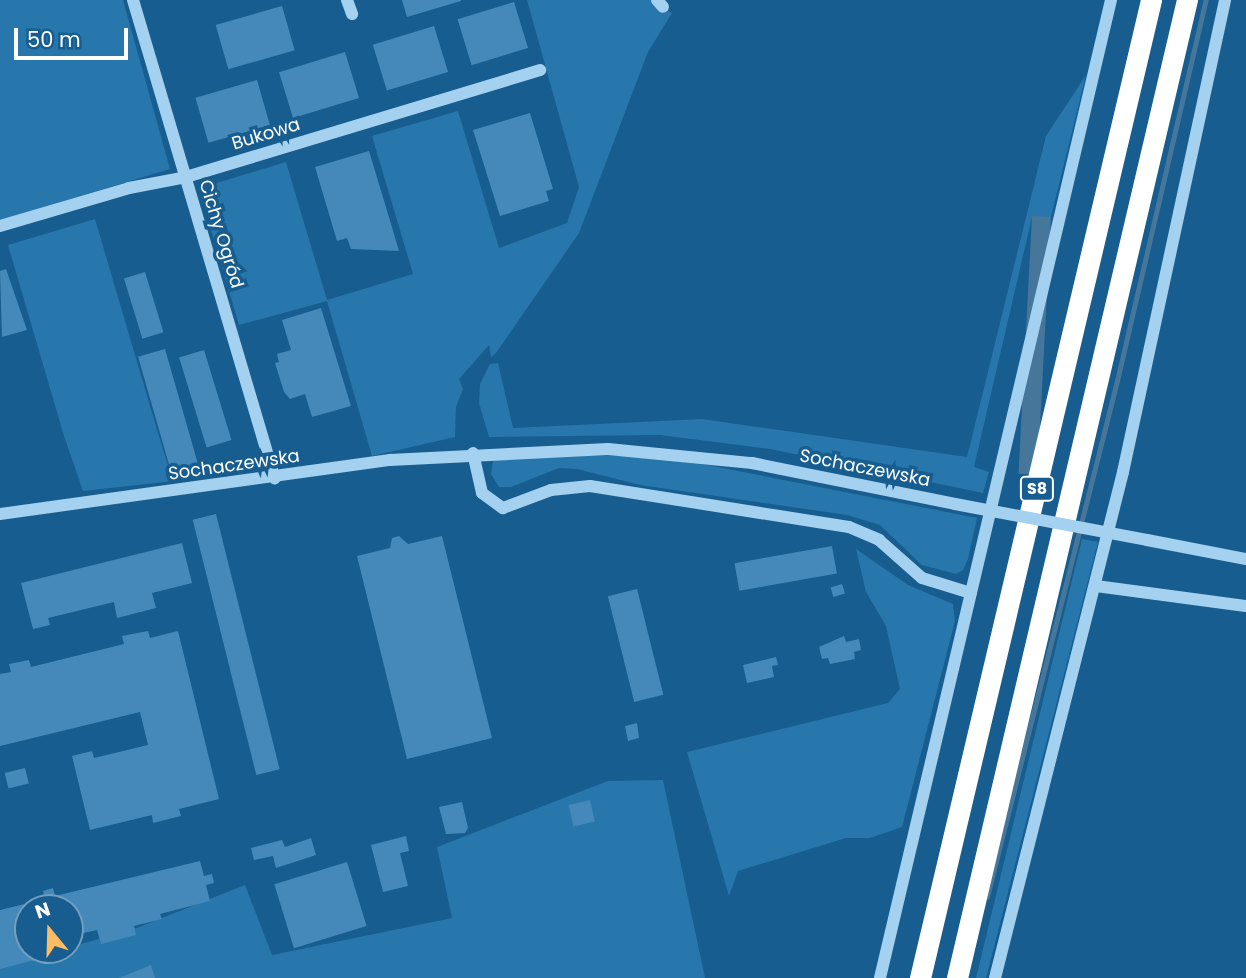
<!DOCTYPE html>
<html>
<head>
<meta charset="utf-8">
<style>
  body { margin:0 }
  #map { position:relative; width:1246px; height:978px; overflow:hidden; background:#175d8f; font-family:Poppins,sans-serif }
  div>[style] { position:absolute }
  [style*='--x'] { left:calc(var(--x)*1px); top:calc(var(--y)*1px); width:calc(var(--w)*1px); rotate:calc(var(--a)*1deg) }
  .green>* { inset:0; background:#2776ac }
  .water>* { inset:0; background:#46779b; transform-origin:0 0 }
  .stream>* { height:4.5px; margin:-2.25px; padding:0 2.25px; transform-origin:2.25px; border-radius:2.25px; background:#46779b }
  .building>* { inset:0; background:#4489b9; transform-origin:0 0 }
  .minor>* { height:12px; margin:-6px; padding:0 6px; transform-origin:6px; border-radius:6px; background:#a4d1ef }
  .highway>* { height:21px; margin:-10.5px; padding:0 10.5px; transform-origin:10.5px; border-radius:10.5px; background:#fff }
  .minor-bridge>* { height:12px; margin:-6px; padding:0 6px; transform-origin:6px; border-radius:6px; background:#a4d1ef }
  span { translate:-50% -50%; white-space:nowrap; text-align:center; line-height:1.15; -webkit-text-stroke:7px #175d8f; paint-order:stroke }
  .shield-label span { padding:2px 5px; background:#175d8f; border:2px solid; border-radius:5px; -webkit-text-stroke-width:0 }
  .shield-label { font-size:16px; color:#fff; font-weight:700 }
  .street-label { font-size:18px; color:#fff }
  .north { position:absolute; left:14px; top:894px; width:70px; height:70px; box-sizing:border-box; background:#175d8f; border:2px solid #749ebc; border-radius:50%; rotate:341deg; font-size:19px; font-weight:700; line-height:28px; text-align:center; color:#fff }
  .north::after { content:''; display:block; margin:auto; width:24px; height:32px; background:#ffbb62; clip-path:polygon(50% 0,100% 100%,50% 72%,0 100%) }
  .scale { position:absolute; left:14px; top:28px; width:114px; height:32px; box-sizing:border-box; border:4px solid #fff; border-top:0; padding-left:9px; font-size:21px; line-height:24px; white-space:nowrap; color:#fff; -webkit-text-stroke:5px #175d8f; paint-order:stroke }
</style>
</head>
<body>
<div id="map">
  <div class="green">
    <i style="clip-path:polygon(0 0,123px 0,170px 169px,0 220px)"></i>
    <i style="clip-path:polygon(527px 0,652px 0,672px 13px,648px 52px,579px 233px,496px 353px,491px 357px,489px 345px,459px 379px,463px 389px,456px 407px,455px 437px,372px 456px,327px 301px,239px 325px,202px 199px,210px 185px,286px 162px,327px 300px,413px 274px,372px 136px,458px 111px,499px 248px,567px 223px,579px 187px)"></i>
    <i style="clip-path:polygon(1086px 75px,1051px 217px,1032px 217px,974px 467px,989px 472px,983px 493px,770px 449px,660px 435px,489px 437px,479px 403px,480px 384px,490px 364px,498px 363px,513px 428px,702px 419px,967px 457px,1046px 136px)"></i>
    <i style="clip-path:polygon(95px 219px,158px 433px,173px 481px,83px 491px,64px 436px,8px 245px)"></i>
    <i style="clip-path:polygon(518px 454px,638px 456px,713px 466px,977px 518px,968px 559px,963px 570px,956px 574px,922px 565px,880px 525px,847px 515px,640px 485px,577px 469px,559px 468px,511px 487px,499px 487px,491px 474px,493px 461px)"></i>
    <i style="clip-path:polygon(1082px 539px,1098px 542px,986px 978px,976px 978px)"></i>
    <i style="clip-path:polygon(856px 549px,908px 585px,953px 604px,955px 621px,902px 827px,870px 838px,846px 838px,738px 871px,729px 896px,687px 752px,888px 703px,900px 689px,886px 626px,866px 592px)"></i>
    <i style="clip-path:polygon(663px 780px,705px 978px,0 978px,0 968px,139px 927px,245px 885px,272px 955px,452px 918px,437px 847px,608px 781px)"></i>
  </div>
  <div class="water">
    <i style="left:1032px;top:216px;width:19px;height:258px;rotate:3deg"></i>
  </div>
  <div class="stream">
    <i style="--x:987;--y:897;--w:532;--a:-75.86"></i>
    <i style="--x:1117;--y:381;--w:391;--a:-76.9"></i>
  </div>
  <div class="building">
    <i style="clip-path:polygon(402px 0,461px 0,461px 1px,407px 17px)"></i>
    <i style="left:514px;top:2px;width:48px;height:59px;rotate:73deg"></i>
    <i style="left:282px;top:6px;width:46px;height:69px;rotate:74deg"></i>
    <i style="left:434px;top:26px;width:48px;height:64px;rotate:73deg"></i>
    <i style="left:345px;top:52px;width:48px;height:69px;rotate:73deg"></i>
    <i style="left:257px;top:80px;width:47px;height:64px;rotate:74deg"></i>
    <i style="clip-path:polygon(530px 113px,553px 189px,546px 191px,549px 201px,500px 216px,473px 130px)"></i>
    <i style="clip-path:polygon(369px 151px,391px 224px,399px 251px,351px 249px,347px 238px,337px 241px,315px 167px)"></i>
    <i style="clip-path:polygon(6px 269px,27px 330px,2px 337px,0 271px)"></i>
    <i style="left:145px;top:272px;width:63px;height:22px;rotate:73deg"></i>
    <i style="clip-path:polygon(321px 308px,351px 406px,312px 417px,305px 394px,290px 399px,284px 392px,275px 363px,279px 362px,277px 354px,291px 350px,282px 320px)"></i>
    <i style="left:165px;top:349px;width:122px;height:28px;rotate:74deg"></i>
    <i style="left:204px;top:350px;width:94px;height:26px;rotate:73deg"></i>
    <i style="left:216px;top:514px;width:263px;height:24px;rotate:76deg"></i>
    <i style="clip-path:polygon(399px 536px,408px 544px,442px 536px,492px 738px,407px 759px,357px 556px,390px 548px,392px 538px)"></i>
    <i style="clip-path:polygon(182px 543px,192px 583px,152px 593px,156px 608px,117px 618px,114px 602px,48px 618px,50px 625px,33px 629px,21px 583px)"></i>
    <i style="left:832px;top:546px;width:28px;height:99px;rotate:80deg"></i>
    <i style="left:842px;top:584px;width:10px;height:12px;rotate:73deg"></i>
    <i style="left:637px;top:589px;width:109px;height:30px;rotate:76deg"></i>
    <i style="clip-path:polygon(148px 631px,150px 638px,178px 631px,219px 799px,179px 809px,181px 816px,153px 823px,152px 815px,90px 830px,72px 756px,92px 751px,94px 758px,148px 745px,140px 712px,0 746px,0 674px,11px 672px,9px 664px,29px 660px,31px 667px,124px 644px,122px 636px)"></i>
    <i style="clip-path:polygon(844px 636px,846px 642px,859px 639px,861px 650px,854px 652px,855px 659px,830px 664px,828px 658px,822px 659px,819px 647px)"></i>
    <i style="clip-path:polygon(776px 657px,778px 665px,772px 666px,774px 677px,747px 683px,743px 665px)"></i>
    <i style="clip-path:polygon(637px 723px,639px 738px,628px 741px,625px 726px)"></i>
    <i style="left:25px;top:768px;width:16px;height:21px;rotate:76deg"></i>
    <i style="left:590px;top:800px;width:22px;height:22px;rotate:77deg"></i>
    <i style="clip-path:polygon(462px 802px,468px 828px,465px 833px,446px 834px,439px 807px)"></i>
    <i style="clip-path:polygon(406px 836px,409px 851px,400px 853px,408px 886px,383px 892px,371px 845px)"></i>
    <i style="clip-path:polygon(311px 838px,316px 855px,276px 868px,273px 856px,254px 860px,251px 848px,282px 840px,285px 847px)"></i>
    <i style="clip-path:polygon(200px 861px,204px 876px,212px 874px,214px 883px,206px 885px,210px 901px,160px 914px,162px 919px,134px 926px,136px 935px,101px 944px,97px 930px,70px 936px,70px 908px,28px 908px,28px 950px,62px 953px,0 969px,0 910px,45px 899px,43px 891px,53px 888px,55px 896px)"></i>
    <i style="left:347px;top:862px;width:67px;height:76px;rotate:73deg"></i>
    <i style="clip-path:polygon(151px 965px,155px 978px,119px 978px)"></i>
  </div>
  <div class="minor">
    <i style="--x:133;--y:0;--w:499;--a:73.5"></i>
    <i style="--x:347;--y:0;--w:15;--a:70"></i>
    <i style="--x:657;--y:0;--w:9;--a:49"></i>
    <i style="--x:0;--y:226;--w:134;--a:-16.4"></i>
    <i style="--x:129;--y:188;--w:58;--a:-10.9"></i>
    <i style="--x:186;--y:177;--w:370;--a:-16.8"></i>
    <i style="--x:473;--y:453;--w:41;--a:77.3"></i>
    <i style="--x:482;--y:493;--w:26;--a:36"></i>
    <i style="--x:503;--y:508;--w:51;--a:-20.6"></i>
    <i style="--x:551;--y:490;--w:39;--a:-6"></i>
    <i style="--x:590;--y:486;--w:262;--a:9"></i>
    <i style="--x:849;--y:527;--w:33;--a:23"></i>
    <i style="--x:879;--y:540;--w:57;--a:41.5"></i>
    <i style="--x:922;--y:578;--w:51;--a:17"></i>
    <i style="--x:0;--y:514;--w:394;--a:-7.9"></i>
    <i style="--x:390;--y:460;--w:218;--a:-2.9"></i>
    <i style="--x:608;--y:449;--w:145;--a:5.6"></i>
    <i style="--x:752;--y:463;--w:207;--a:11.4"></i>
    <i style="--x:1147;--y:540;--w:101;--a:10.9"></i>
    <i style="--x:1096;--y:586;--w:151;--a:7.6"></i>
    <i style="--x:880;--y:978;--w:1005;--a:-76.71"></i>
    <i style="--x:995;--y:978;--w:522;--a:-75.8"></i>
    <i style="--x:1123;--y:472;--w:483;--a:-77.8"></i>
  </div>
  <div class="highway">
    <i style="--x:920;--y:978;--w:1005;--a:-76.71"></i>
    <i style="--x:957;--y:978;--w:1005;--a:-76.77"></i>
  </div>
  <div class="minor-bridge">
    <i style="--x:955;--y:504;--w:195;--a:10.6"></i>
  </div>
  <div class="shield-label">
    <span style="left:1037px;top:489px">S8</span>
  </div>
  <div class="street-label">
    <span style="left:266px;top:134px;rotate:-17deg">Bukowa</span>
    <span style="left:221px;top:234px;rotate:73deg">Cichy Ogród</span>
    <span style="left:234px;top:465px;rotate:-8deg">Sochaczewska</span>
    <span style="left:865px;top:468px;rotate:11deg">Sochaczewska</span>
  </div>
  <div class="north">N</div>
  <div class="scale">50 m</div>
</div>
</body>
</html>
